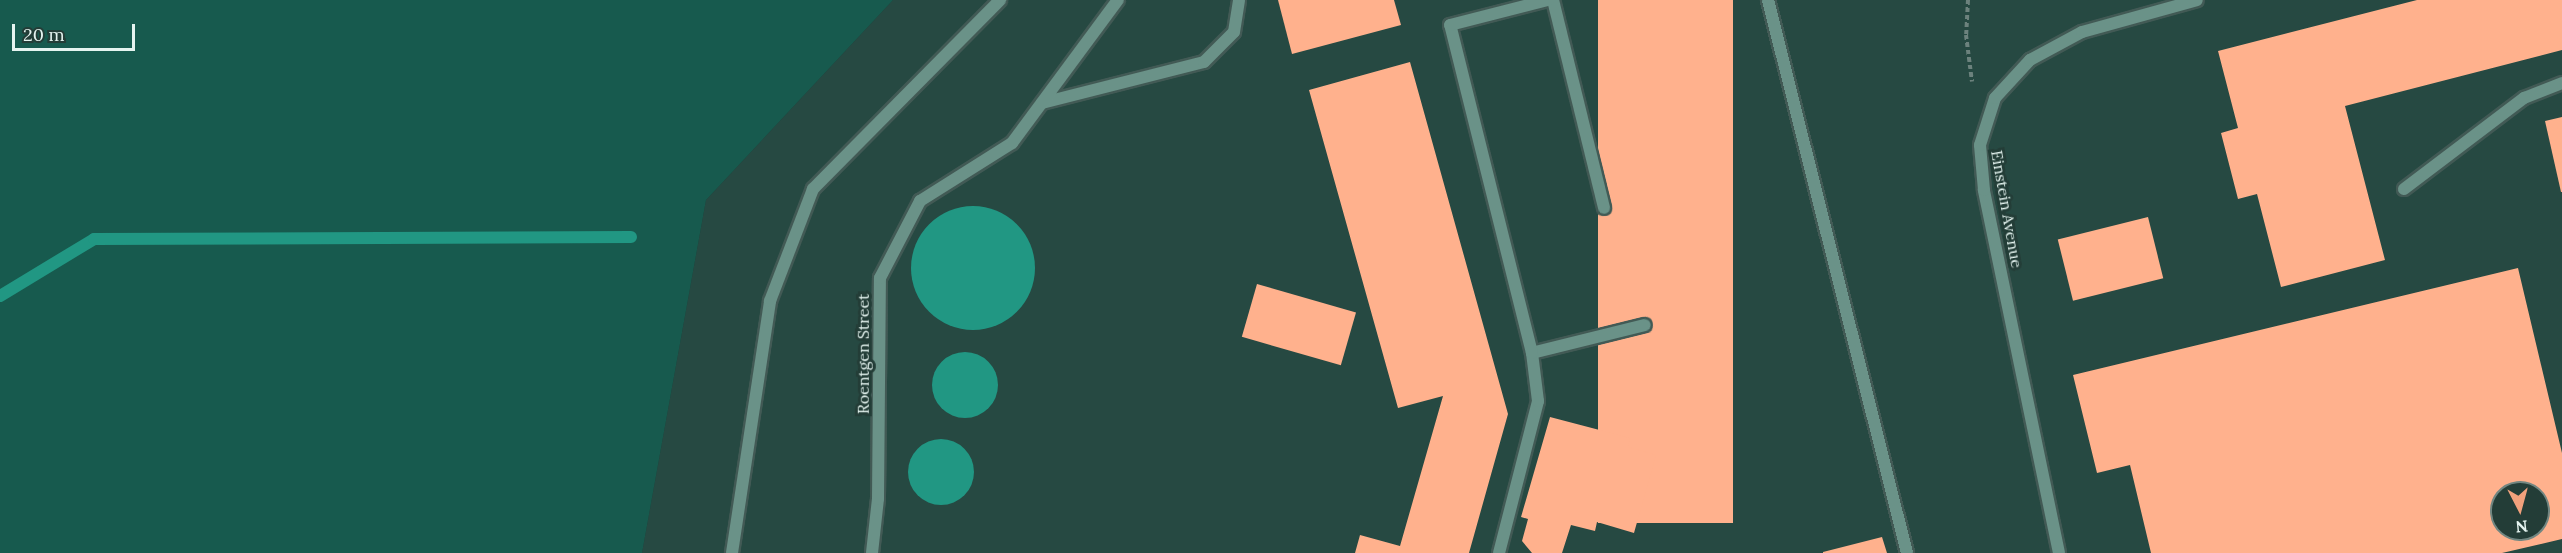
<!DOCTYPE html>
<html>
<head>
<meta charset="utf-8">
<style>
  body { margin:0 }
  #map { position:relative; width:2562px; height:553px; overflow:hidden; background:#233d37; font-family:Lora,serif }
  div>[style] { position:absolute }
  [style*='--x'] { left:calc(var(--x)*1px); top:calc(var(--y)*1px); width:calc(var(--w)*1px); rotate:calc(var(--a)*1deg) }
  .built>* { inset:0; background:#264942 }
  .green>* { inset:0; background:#175a4e }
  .water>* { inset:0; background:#219783 }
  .round { border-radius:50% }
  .stream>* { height:12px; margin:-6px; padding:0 6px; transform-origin:6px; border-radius:6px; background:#219783 }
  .building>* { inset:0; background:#ffb18d; transform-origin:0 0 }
  .path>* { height:4px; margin-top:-2px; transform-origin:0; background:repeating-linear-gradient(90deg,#6c827d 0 4.5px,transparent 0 7.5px) }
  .roads { filter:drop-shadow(2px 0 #425a55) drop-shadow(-2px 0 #425a55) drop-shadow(0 2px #425a55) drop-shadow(0 -2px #425a55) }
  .service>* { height:12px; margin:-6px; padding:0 6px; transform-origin:6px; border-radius:6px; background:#6a9288 }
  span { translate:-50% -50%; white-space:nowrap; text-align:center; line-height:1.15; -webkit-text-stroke:6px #233d37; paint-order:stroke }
  .street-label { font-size:16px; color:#e5f4f0 }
  .north { position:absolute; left:2490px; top:481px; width:60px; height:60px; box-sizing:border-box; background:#233d37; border:2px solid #718681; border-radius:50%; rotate:174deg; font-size:16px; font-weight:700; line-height:24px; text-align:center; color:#e5f4f0 }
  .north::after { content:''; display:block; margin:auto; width:21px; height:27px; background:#f1a17c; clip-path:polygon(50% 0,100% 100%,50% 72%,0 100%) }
  .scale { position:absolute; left:12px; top:24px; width:123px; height:27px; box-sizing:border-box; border:3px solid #e5f4f0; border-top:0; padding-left:8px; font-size:18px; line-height:21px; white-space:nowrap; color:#e5f4f0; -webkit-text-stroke:4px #233d37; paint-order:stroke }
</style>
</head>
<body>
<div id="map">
  <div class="built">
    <i style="clip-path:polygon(evenodd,893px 0,2562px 0,2562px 553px,642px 553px,706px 200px,893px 0,2502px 493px,2538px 493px,2538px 529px,2502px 529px,2502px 493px)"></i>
  </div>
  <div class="green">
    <i style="clip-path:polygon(0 0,893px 0,706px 200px,642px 553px,0 553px)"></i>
  </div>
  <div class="water">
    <i class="round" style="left:911px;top:206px;width:124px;height:124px"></i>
    <i class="round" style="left:932px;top:352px;width:66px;height:66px"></i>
    <i class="round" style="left:908px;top:439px;width:66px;height:66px"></i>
  </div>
  <div class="stream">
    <i style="--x:0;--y:296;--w:110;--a:-31.2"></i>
    <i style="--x:94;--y:239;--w:537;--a:-0.21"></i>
  </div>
  <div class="building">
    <i style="clip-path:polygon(1278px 0,1394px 0,1401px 25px,1292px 54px)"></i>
    <i style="left:1598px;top:0;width:135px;height:523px"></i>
    <i style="clip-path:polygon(2417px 0,2562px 0,2562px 50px,2345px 106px,2385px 260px,2281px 287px,2257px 194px,2238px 199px,2221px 133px,2238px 128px,2218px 51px)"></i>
    <i style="clip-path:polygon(1410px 62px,1508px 414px,1469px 553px,1355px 553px,1360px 535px,1400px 546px,1443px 396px,1398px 408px,1309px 90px)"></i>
    <i style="clip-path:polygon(2562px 117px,2562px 192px,2561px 192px,2545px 121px)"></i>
    <i style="left:2148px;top:217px;width:63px;height:93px;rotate:76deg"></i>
    <i style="clip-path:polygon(evenodd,2518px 268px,2562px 453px,2562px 539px,2502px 553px,2151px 553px,2130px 465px,2097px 473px,2073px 375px,2518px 268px,2502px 493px,2538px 493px,2538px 529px,2502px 529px,2502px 493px)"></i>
    <i style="left:1257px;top:284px;width:103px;height:55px;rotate:16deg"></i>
    <i style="clip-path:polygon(1550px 417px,1630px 438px,1628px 447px,1656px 455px,1634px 533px,1597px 522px,1595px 531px,1571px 525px,1562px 553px,1532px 553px,1522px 541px,1528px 519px,1521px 517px)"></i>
    <i style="clip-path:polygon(1882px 537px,1887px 553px,1823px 553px,1823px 552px)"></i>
  </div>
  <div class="path">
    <i style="--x:1968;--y:0;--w:35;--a:93"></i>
    <i style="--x:1966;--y:35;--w:47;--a:82.7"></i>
  </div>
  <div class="roads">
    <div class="service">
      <i style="--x:1553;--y:0;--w:214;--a:76.2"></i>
      <i style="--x:1768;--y:0;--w:570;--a:75.89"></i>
      <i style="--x:1042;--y:103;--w:167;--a:-14.2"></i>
      <i style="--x:1204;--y:62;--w:42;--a:-45"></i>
      <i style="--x:1234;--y:32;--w:32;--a:-81"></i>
      <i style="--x:2404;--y:189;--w:151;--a:-37.2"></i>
      <i style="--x:2524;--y:98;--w:41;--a:-21.5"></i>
      <i style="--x:1532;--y:353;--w:116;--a:-13.9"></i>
      <i style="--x:732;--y:553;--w:255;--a:-81.4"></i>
      <i style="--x:770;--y:301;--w:120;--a:-69"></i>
      <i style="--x:813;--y:189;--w:266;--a:-45.3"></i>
      <i style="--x:872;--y:553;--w:54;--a:-83.7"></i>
      <i style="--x:878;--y:499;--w:221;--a:-89.5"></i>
      <i style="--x:880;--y:278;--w:87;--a:-62.5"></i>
      <i style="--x:920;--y:201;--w:109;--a:-32.2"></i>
      <i style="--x:1012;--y:143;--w:178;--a:-53.5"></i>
      <i style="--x:1499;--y:553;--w:157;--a:-75.6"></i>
      <i style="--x:1538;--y:401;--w:48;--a:-97.1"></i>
      <i style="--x:1532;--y:353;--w:338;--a:-104"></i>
      <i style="--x:1450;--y:25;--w:101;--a:-14.3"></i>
      <i style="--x:2059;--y:553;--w:371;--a:-101.7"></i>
      <i style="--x:1984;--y:190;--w:45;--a:-95.1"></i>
      <i style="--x:1980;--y:145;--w:49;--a:-72.3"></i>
      <i style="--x:1995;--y:98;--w:52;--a:-47.4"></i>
      <i style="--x:2030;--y:60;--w:59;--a:-28.3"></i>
      <i style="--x:2082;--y:32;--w:119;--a:-15.5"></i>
    </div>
  </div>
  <div class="street-label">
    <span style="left:2007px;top:209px;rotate:80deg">Einstein Avenue</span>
    <span style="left:863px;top:354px;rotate:-90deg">Roentgen Street</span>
  </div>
  <div class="north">N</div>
  <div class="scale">20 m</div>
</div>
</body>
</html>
